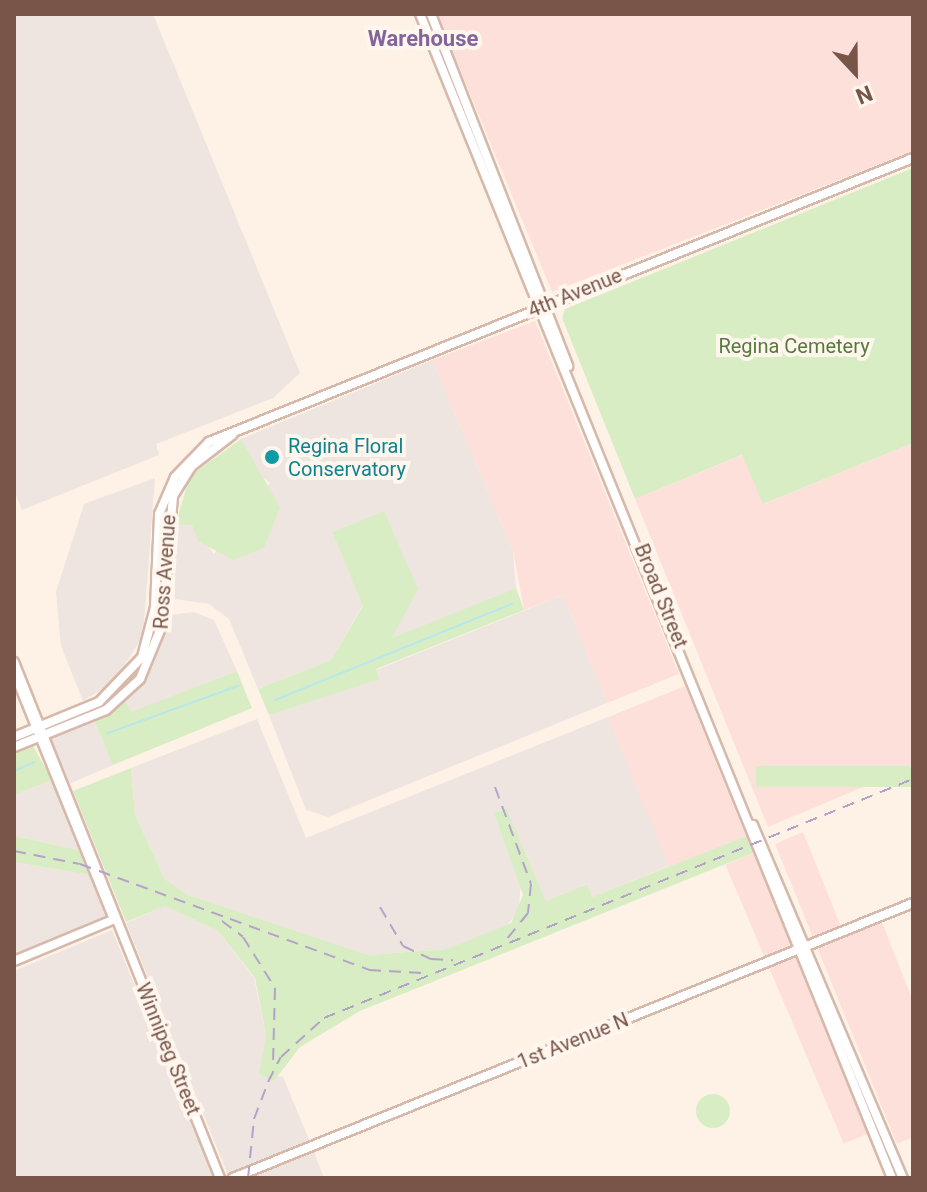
<!DOCTYPE html>
<html>
<head>
<meta charset="utf-8">
<style>
  body { margin:0 }
  #map { position:relative; width:927px; height:1192px; overflow:hidden; background:#fef2e7; font-family:Roboto,sans-serif }
  div>[style] { position:absolute }
  [style*='--x'] { left:calc(var(--x)*1px); top:calc(var(--y)*1px); width:calc(var(--w)*1px); rotate:calc(var(--a)*1deg) }
  .commercial>* { inset:0; background:#fee0da; transform-origin:0 0 }
  .industrial>* { inset:0; background:#eee5e0; transform-origin:0 0 }
  .green>* { inset:0; background:#d9edc4; transform-origin:0 0 }
  .round { border-radius:50% }
  .stream>* { height:2px; margin:-1px; padding:0 1px; transform-origin:1px; border-radius:1px; background:#b9e7e9 }
  .roads { filter:drop-shadow(2px 0 #d6b9ab) drop-shadow(-2px 0 #d6b9ab) drop-shadow(0 2px #d6b9ab) drop-shadow(0 -2px #d6b9ab) }
  .secondary>* { height:8px; margin:-4px; padding:0 4px; transform-origin:4px; border-radius:4px; background:#fff }
  .rail>* { height:2px; margin-top:-1px; transform-origin:0; background:repeating-linear-gradient(90deg,#b3a3c9 0 12px,transparent 0 20px) }
  .dots>* { width:22px; height:22px; translate:-50% -50%; box-sizing:border-box; border:4px solid #fff6ee; border-radius:50% }
  span { translate:-50% -50%; white-space:nowrap; text-align:center; line-height:1.15; -webkit-text-stroke:8px #fff6ee; paint-order:stroke }
  .street-label { font-size:20px; color:#795549 }
  .park-label { font-size:20px; color:#567a3d }
  .culture-label { font-size:20px; color:#0d838f }
  .left { translate:0 -50%; text-align:left }
  .neighbourhood-label { font-size:22px; color:#83659c; font-weight:700 }
  .frame { position:absolute; inset:0; border:16px solid #795549; pointer-events:none }
  .north { position:absolute; left:815px; top:32px; width:80px; height:80px; -webkit-text-stroke:6px #fff6ee; paint-order:stroke; rotate:158deg; font-size:22px; font-weight:700; line-height:32px; text-align:center; color:#795549 }
  .north::after { content:''; display:block; margin:auto; width:28px; height:36px; background:#795549; clip-path:polygon(50% 0,100% 100%,50% 72%,0 100%) }
</style>
</head>
<body>
<div id="map">
  <div class="commercial">
    <i style="clip-path:polygon(437px 14px,913px 14px,913px 151px,552px 292px)"></i>
    <i style="clip-path:polygon(535px 321px,679px 674px,607px 703px,563px 595px,524px 610px,513px 551px,432px 360px)"></i>
    <i style="clip-path:polygon(913px 443px,913px 766px,768px 827px,635px 499px,743px 455px,764px 504px)"></i>
    <i style="left:685px;top:686px;width:162px;height:83px;rotate:68deg"></i>
    <i style="clip-path:polygon(803px 832px,844px 934px,881px 920px,913px 1001px,913px 1137px,897px 1144px,775px 844px)"></i>
    <i style="left:753px;top:853px;width:303px;height:30px;rotate:67deg"></i>
  </div>
  <div class="industrial">
    <i style="clip-path:polygon(14px 14px,153px 14px,300px 373px,273px 398px,156px 444px,159px 455px,22px 510px,14px 490px)"></i>
    <i style="clip-path:polygon(432px 360px,513px 551px,516px 588px,391px 639px,384px 511px,332px 532px,363px 605px,331px 660px,258px 689px,229px 619px,209px 604px,175px 599px,175px 525px,192px 525px,214px 554px,270px 483px,254px 470px,241px 439px)"></i>
    <i style="clip-path:polygon(155px 478px,143px 636px,114px 682px,83px 701px,61px 646px,56px 592px,84px 504px)"></i>
    <i style="clip-path:polygon(563px 595px,607px 703px,328px 817px,306px 810px,269px 715px,380px 678px,376px 670px)"></i>
    <i style="clip-path:polygon(193px 612px,214px 620px,237px 671px,130px 713px,125px 700px,152px 668px,170px 615px)"></i>
    <i style="clip-path:polygon(608px 717px,669px 866px,592px 897px,586px 884px,546px 901px,505px 808px,494px 813px,521px 878px,519px 910px,505px 928px,447px 949px,368px 955px,188px 895px,165px 879px,135px 815px,131px 768px,257px 719px,306px 838px)"></i>
    <i style="left:94px;top:720px;width:49px;height:47px;rotate:67deg"></i>
    <i style="clip-path:polygon(52px 780px,79px 850px,14px 836px,14px 795px)"></i>
    <i style="clip-path:polygon(14px 862px,89px 875px,106px 918px,14px 955px)"></i>
    <i style="clip-path:polygon(165px 906px,218px 931px,254px 978px,266px 1035px,260px 1074px,283px 1077px,310px 1142px,228px 1175px,126px 923px)"></i>
    <i style="clip-path:polygon(112px 930px,214px 1178px,14px 1178px,14px 971px)"></i>
    <i style="clip-path:polygon(314px 1152px,324px 1178px,249px 1178px)"></i>
  </div>
  <div class="green">
    <i style="clip-path:polygon(913px 168px,913px 443px,763px 504px,742px 455px,635px 499px,562px 318px,565px 309px)"></i>
    <i style="clip-path:polygon(241px 439px,280px 507px,264px 548px,233px 560px,198px 541px,192px 525px,175px 525px,190px 476px)"></i>
    <i style="clip-path:polygon(384px 511px,418px 589px,392px 638px,516px 588px,524px 610px,376px 669px,380px 679px,269px 715px,258px 689px,331px 660px,363px 606px,332px 532px)"></i>
    <i style="clip-path:polygon(237px 671px,252px 708px,113px 765px,94px 720px,125px 700px,131px 712px)"></i>
    <i style="clip-path:polygon(33px 746px,52px 780px,14px 795px,14px 753px)"></i>
    <i style="left:913px;top:766px;width:21px;height:157px;rotate:90deg"></i>
    <i style="clip-path:polygon(131px 768px,135px 815px,165px 879px,188px 895px,368px 955px,447px 949px,511px 923px,523px 895px,494px 813px,506px 808px,546px 901px,587px 884px,592px 897px,746px 836px,753px 853px,360px 1011px,300px 1047px,274px 1081px,259px 1074px,266px 1035px,255px 978px,218px 931px,165px 906px,126px 922px,73px 791px)"></i>
    <i style="clip-path:polygon(14px 836px,79px 850px,89px 875px,14px 862px)"></i>
    <i class="round" style="left:696px;top:1094px;width:34px;height:34px"></i>
  </div>
  <div class="stream">
    <i style="--x:275;--y:700;--w:256;--a:-22.1"></i>
    <i style="--x:108;--y:733;--w:138;--a:-19.9"></i>
    <i style="--x:14;--y:771;--w:22;--a:-24"></i>
  </div>
  <div class="roads">
    <div class="secondary">
      <i style="--x:420;--y:14;--w:1256;--a:67.93"></i>
      <i style="--x:431;--y:14;--w:378;--a:68.7"></i>
      <i style="--x:14;--y:662;--w:556;--a:68.24"></i>
      <i style="--x:14;--y:672;--w:262;--a:68"></i>
      <i style="--x:14;--y:737;--w:92;--a:-22.4"></i>
      <i style="--x:99;--y:702;--w:62;--a:-46.3"></i>
      <i style="--x:142;--y:657;--w:52;--a:-75.4"></i>
      <i style="--x:155;--y:607;--w:93;--a:-87.5"></i>
      <i style="--x:159;--y:514;--w:40;--a:-66.6"></i>
      <i style="--x:175;--y:477;--w:49;--a:-45.8"></i>
      <i style="--x:209;--y:442;--w:759;--a:-21.97"></i>
      <i style="--x:14;--y:747;--w:99;--a:-21.9"></i>
      <i style="--x:106;--y:710;--w:46;--a:-42.4"></i>
      <i style="--x:140;--y:679;--w:61;--a:-67.7"></i>
      <i style="--x:163;--y:623;--w:127;--a:-85.5"></i>
      <i style="--x:173;--y:496;--w:36;--a:-58"></i>
      <i style="--x:192;--y:466;--w:51;--a:-37.8"></i>
      <i style="--x:753;--y:825;--w:384;--a:67"></i>
      <i style="--x:14;--y:961;--w:109;--a:-22.6"></i>
      <i style="--x:233;--y:1178;--w:734;--a:-22.02"></i>
    </div>
  </div>
  <div class="rail">
    <i style="--x:495;--y:787;--w:103;--a:69.6"></i>
    <i style="--x:531;--y:884;--w:29;--a:96"></i>
    <i style="--x:528;--y:913;--w:35;--a:129"></i>
    <i style="--x:14;--y:851;--w:67;--a:11.1"></i>
    <i style="--x:80;--y:864;--w:308;--a:20.1"></i>
    <i style="--x:369;--y:970;--w:53;--a:3.2"></i>
    <i style="--x:380;--y:907;--w:45;--a:59.5"></i>
    <i style="--x:403;--y:946;--w:31;--a:25"></i>
    <i style="--x:431;--y:959;--w:22;--a:3"></i>
    <i style="--x:222;--y:921;--w:26;--a:37"></i>
    <i style="--x:243;--y:937;--w:60;--a:57.9"></i>
    <i style="--x:275;--y:988;--w:76;--a:91.5"></i>
    <i style="--x:248;--y:1178;--w:59;--a:-84.2"></i>
    <i style="--x:254;--y:1119;--w:40;--a:-69"></i>
    <i style="--x:268;--y:1082;--w:28;--a:-63"></i>
    <i style="--x:281;--y:1057;--w:58;--a:-42.2"></i>
    <i style="--x:324;--y:1018;--w:636;--a:-22.09"></i>
  </div>
  <div class="dots">
    <i style="left:272px;top:457px;background:#0f9aa8"></i>
  </div>
  <div class="street-label">
    <span style="left:575px;top:293px;rotate:-22deg">4th Avenue</span>
    <span style="left:165px;top:572px;rotate:-86deg">Ross Avenue</span>
    <span style="left:661px;top:596px;rotate:68deg">Broad Street</span>
    <span style="left:573px;top:1041px;rotate:-22deg">1st Avenue N</span>
    <span style="left:168px;top:1049px;rotate:68deg">Winnipeg Street</span>
  </div>
  <div class="park-label">
    <span style="left:794px;top:346px">Regina Cemetery</span>
  </div>
  <div class="culture-label">
    <span class="left" style="left:288px;top:458px">Regina Floral<br>Conservatory</span>
  </div>
  <div class="neighbourhood-label">
    <span style="left:423px;top:39px">Warehouse</span>
  </div>
  <div class="frame"></div>
  <div class="north">N</div>
</div>
</body>
</html>
